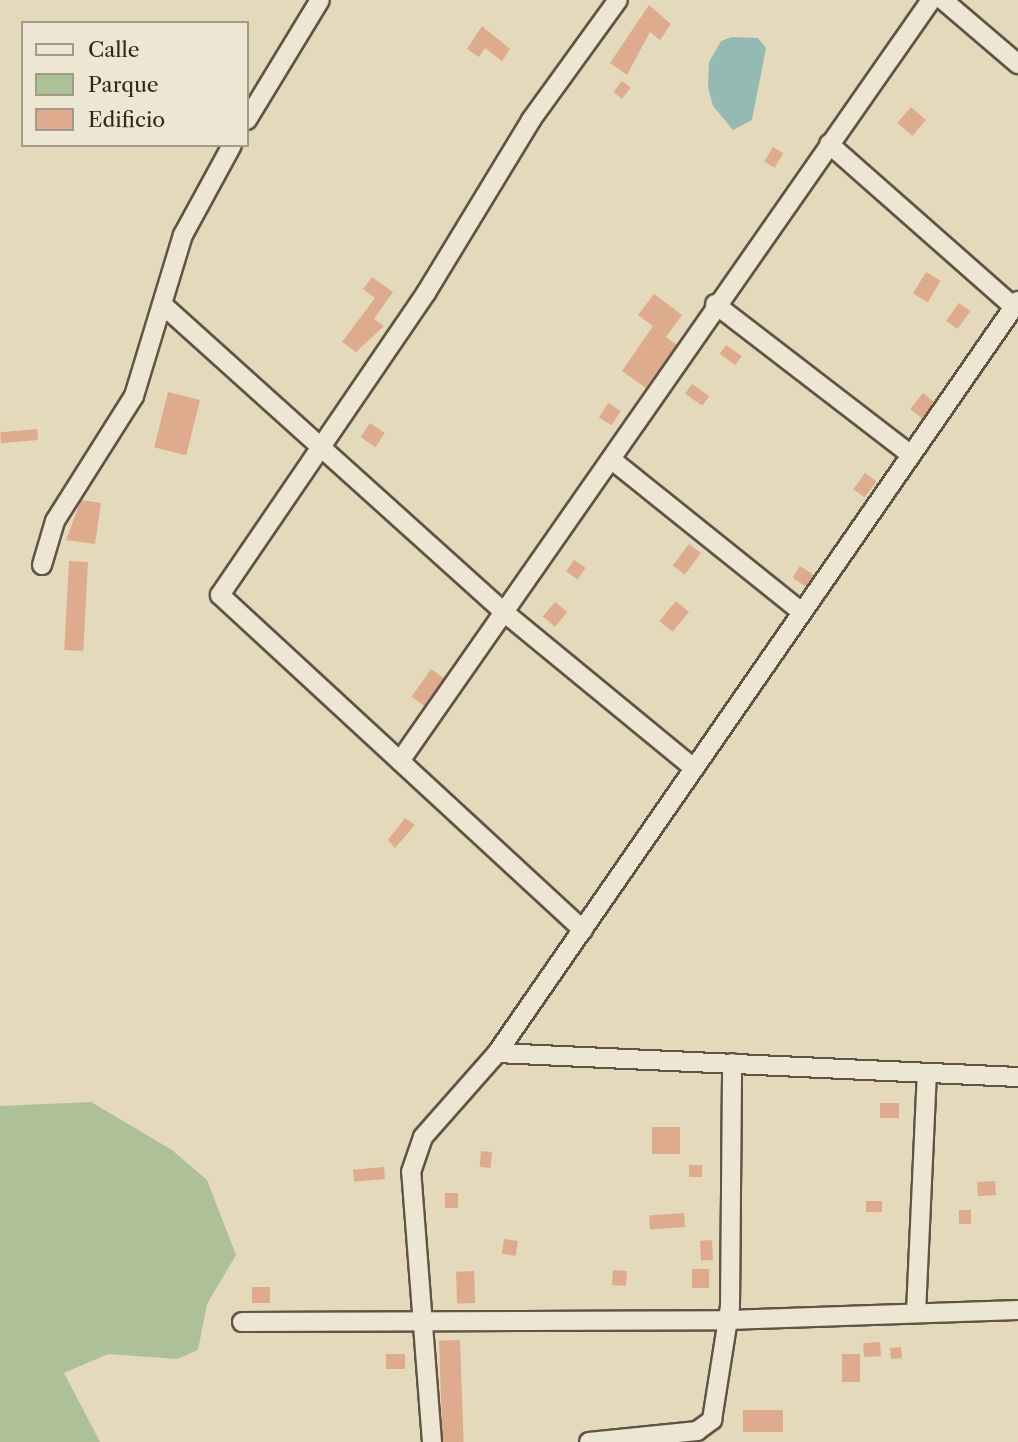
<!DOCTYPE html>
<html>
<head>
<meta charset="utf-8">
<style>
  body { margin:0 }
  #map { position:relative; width:1018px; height:1442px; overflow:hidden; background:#e4d9bb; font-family:"Libre Caslon Text",serif }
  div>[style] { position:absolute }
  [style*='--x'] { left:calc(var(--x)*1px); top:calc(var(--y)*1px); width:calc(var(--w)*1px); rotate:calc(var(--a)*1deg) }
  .green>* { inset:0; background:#aec095 }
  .water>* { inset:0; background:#95bab4 }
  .building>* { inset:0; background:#dfab8e; transform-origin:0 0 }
  .roads { filter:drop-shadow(2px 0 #615444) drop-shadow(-2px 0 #615444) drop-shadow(0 2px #615444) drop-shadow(0 -2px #615444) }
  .minor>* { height:18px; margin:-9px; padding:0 9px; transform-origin:9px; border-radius:9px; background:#ede6d3 }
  span { translate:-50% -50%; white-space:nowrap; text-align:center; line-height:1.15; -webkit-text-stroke:7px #ede6d3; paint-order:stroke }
  .legend { position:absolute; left:21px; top:21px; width:228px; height:126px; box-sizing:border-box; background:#ede6d3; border:2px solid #a39a8a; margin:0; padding:9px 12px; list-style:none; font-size:21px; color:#35271d }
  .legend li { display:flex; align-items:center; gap:14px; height:35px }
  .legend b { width:35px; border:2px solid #a39a8a }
</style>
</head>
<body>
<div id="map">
  <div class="green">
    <i style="clip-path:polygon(91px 1102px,172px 1150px,207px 1180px,236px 1255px,207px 1304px,198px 1350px,177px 1359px,108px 1354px,64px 1373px,100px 1442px,0 1442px,0 1106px)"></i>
  </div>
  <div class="water">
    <i style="clip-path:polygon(732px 37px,758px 38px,766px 48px,752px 120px,733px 130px,713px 106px,708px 87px,709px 62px,721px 41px)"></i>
  </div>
  <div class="building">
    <i style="clip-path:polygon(649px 5px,671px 24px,660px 40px,650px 32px,627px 75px,610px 63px)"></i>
    <i style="clip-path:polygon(482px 26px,510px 49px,502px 61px,485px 48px,479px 57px,467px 49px)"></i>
    <i style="left:622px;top:81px;width:11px;height:14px;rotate:38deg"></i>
    <i style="left:911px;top:107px;width:20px;height:21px;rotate:41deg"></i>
    <i style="left:773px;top:147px;width:12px;height:17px;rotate:31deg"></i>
    <i style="left:926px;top:272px;width:17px;height:25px;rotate:31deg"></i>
    <i style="clip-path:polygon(372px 277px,393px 292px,374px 319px,384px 326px,356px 352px,342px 342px,375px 298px,363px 289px)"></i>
    <i style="clip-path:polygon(654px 294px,682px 315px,666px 337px,677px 345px,646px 388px,622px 371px,653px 326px,638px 315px)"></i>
    <i style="left:959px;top:303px;width:14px;height:22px;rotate:36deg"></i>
    <i style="left:726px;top:345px;width:19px;height:11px;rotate:35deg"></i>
    <i style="left:692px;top:384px;width:21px;height:12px;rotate:35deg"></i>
    <i style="left:168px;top:392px;width:33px;height:57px;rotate:14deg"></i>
    <i style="clip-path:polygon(923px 393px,934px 402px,923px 419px,910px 409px)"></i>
    <i style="left:608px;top:403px;width:15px;height:17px;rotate:32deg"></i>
    <i style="left:370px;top:423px;width:18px;height:17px;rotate:34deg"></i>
    <i style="left:37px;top:429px;width:11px;height:37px;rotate:85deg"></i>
    <i style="left:865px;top:473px;width:14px;height:20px;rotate:36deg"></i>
    <i style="clip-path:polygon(81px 500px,101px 503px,95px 544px,66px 540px)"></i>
    <i style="left:689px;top:544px;width:15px;height:27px;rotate:37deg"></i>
    <i style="left:574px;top:560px;width:14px;height:14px;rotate:34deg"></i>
    <i style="left:69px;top:561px;width:19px;height:89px;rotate:3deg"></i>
    <i style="left:800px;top:566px;width:17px;height:14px;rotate:33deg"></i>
    <i style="left:676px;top:601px;width:17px;height:26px;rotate:40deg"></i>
    <i style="left:555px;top:602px;width:16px;height:19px;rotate:40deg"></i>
    <i style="left:431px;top:669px;width:16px;height:34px;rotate:35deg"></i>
    <i style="clip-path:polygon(405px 818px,415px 825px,395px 848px,388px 840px)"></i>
    <i style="left:899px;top:1103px;width:15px;height:19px;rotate:90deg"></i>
    <i style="left:652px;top:1127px;width:28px;height:27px"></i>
    <i style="left:481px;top:1151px;width:11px;height:16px;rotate:5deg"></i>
    <i style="left:702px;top:1165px;width:12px;height:13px;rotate:90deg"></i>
    <i style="left:384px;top:1167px;width:12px;height:31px;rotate:85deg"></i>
    <i style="left:995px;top:1181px;width:14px;height:18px;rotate:86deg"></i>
    <i style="left:445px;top:1193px;width:13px;height:15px"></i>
    <i style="left:866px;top:1201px;width:16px;height:11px"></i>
    <i style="left:959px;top:1210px;width:12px;height:14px"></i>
    <i style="left:684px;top:1213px;width:14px;height:35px;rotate:86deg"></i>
    <i style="left:504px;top:1239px;width:14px;height:15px;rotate:8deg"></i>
    <i style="left:712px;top:1240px;width:20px;height:12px;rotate:87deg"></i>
    <i style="left:692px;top:1269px;width:17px;height:19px"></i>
    <i style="left:613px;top:1270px;width:14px;height:15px;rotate:4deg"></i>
    <i style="left:474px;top:1271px;width:32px;height:18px;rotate:88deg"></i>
    <i style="left:252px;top:1287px;width:18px;height:16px"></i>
    <i style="left:460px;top:1340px;width:102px;height:21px;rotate:88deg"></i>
    <i style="left:880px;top:1342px;width:14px;height:17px;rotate:86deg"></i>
    <i style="left:901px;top:1347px;width:11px;height:11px;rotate:85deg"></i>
    <i style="left:386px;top:1354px;width:19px;height:15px"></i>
    <i style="left:842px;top:1354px;width:18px;height:28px"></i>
    <i style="left:743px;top:1410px;width:40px;height:22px"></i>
  </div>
  <div class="roads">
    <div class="minor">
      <i style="--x:943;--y:0;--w:99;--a:40.5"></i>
      <i style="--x:247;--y:120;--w:140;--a:-58.7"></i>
      <i style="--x:829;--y:144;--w:247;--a:41.4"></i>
      <i style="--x:715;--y:304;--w:247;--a:37.6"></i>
      <i style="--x:163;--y:305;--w:460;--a:42"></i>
      <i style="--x:505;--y:613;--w:244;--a:39.4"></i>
      <i style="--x:612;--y:460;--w:243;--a:38.7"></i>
      <i style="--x:42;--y:565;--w:46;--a:-73.5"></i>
      <i style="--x:55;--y:521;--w:148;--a:-57.7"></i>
      <i style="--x:134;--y:396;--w:168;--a:-73.1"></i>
      <i style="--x:183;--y:235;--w:102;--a:-61.4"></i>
      <i style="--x:400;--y:761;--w:928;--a:-55.09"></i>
      <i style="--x:583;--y:930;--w:494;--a:-137.3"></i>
      <i style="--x:220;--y:595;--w:366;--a:-55.7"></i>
      <i style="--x:426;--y:293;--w:202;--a:-58.7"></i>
      <i style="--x:531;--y:120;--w:148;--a:-54.1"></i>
      <i style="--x:497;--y:1053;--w:522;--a:2.64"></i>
      <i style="--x:916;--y:1313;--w:240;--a:-87.4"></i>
      <i style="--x:242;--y:1322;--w:487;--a:-0.2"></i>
      <i style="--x:729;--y:1320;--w:289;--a:-2"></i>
      <i style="--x:432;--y:1442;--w:271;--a:-94.4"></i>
      <i style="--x:411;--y:1172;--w:37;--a:-71"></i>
      <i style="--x:423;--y:1137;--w:112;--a:-48.6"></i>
      <i style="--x:497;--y:1053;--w:915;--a:-55.29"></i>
      <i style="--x:589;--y:1442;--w:109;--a:-5.8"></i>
      <i style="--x:697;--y:1431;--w:19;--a:-36"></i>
      <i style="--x:712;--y:1420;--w:115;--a:-81"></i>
      <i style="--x:730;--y:1306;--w:243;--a:-89.5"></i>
    </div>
  </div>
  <ul class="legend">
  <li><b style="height:9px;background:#ede6d3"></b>Calle</li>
  <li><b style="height:19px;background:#aec095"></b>Parque</li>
  <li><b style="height:19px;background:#dfab8e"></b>Edificio</li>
  </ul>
</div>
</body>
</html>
